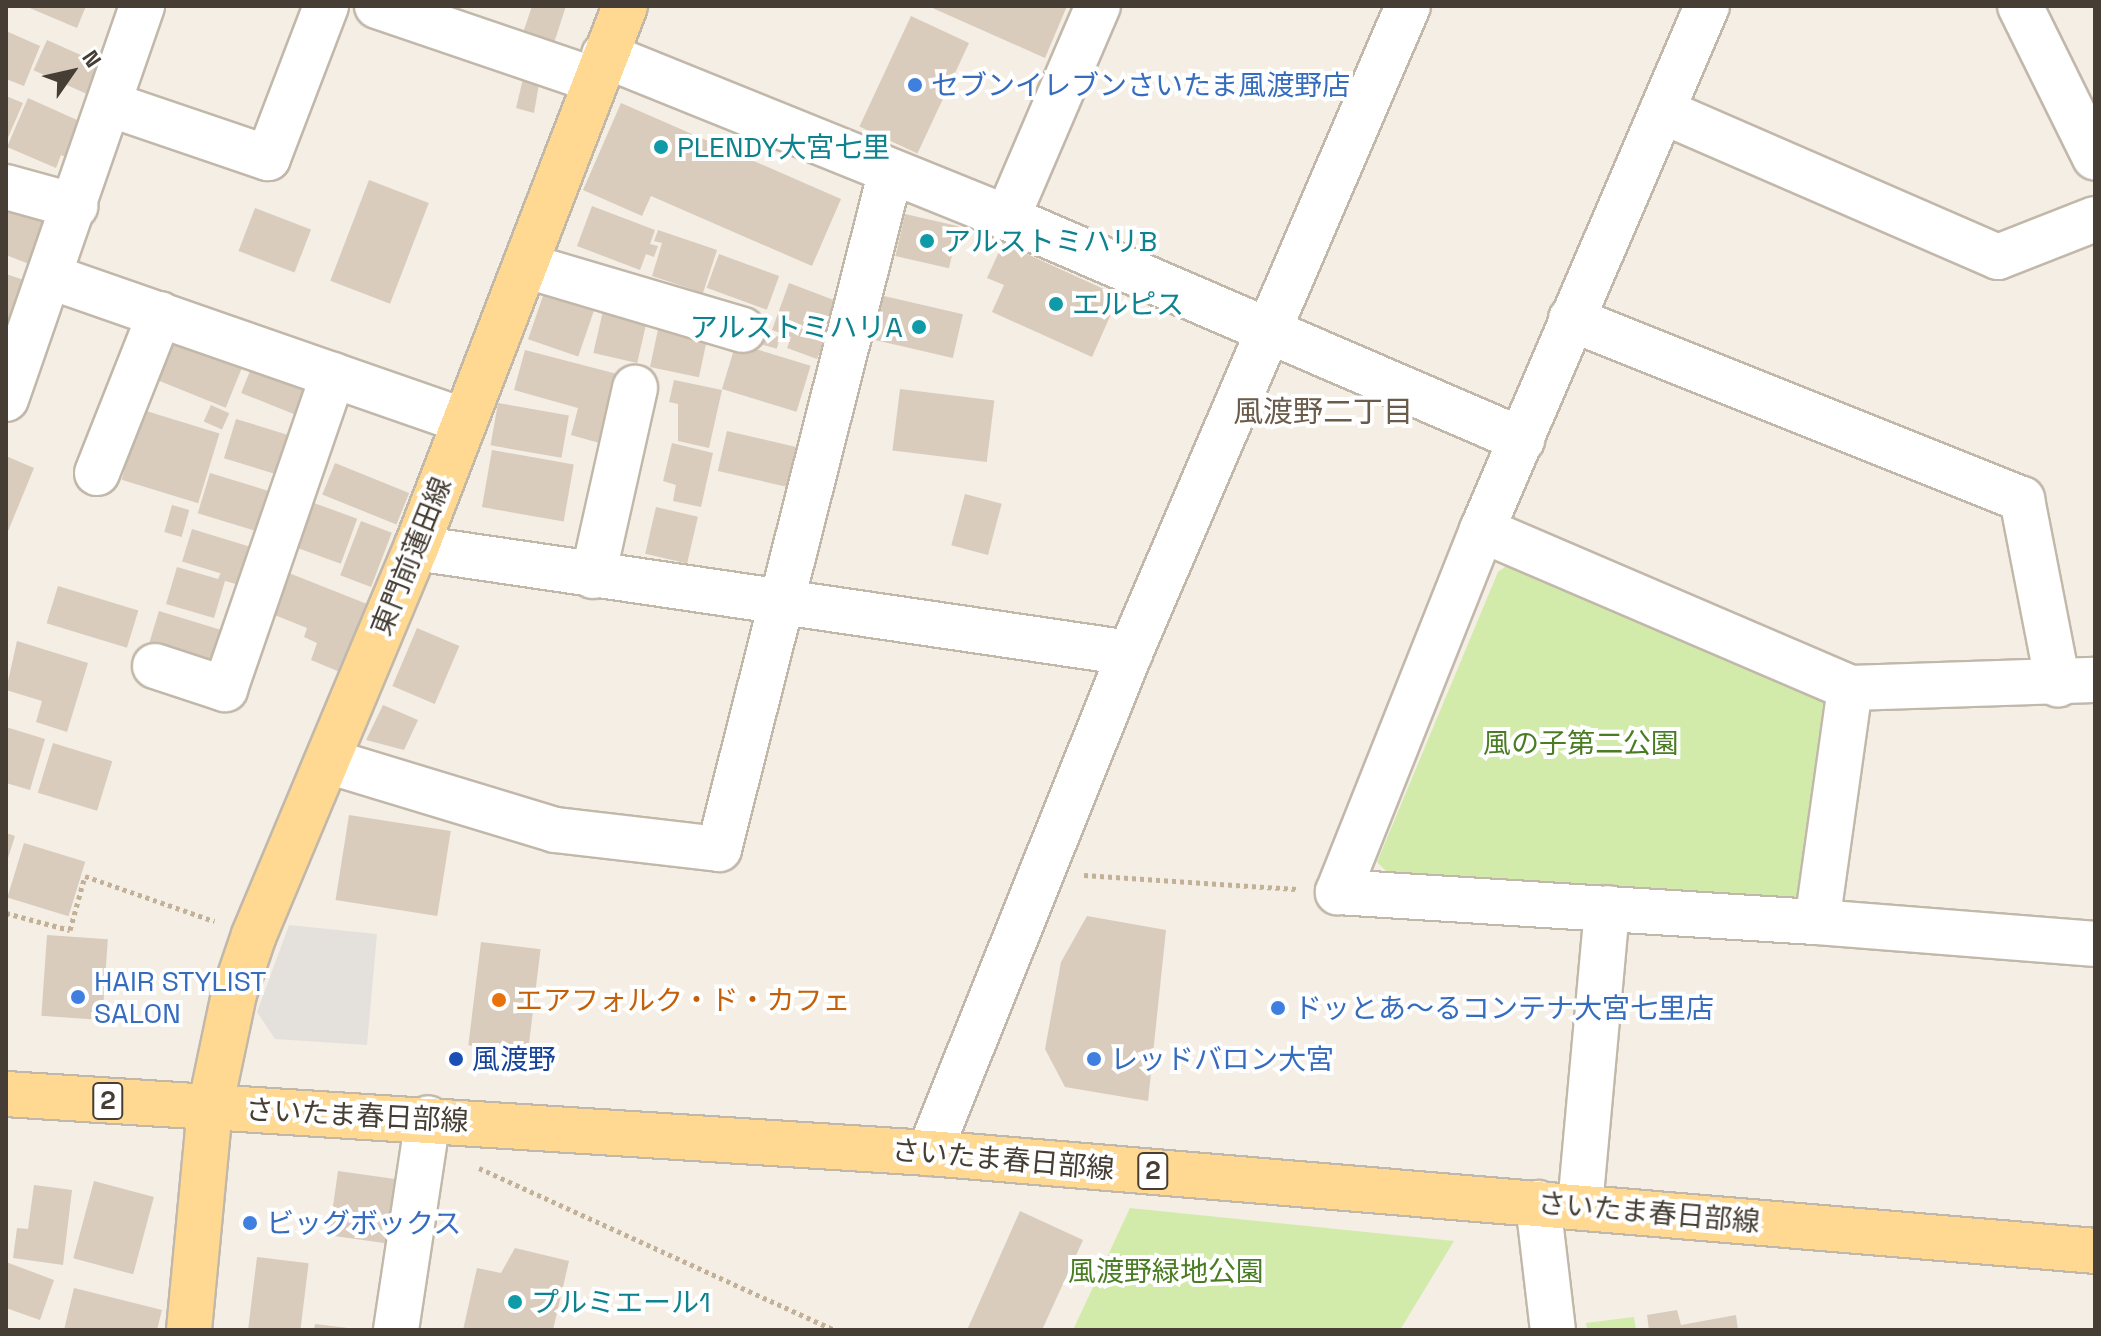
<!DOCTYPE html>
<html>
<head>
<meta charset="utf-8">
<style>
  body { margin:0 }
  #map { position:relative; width:2101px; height:1336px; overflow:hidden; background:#f4eee5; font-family:"Space Grotesk","Noto Sans JP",sans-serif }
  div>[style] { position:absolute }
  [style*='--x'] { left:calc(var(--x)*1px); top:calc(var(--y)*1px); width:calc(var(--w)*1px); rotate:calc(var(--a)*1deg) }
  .green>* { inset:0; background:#d2ebab }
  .parking>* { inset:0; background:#e4e1dd }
  .building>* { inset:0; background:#d9ccbc; transform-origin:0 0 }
  .path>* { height:5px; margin-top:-2.5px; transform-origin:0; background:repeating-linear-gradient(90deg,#c2b097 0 4px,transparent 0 8px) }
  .roads { filter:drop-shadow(2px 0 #c2b8aa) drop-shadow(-2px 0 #c2b8aa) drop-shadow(0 2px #c2b8aa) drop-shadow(0 -2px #c2b8aa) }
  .minor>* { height:44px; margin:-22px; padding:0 22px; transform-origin:22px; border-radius:22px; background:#fff }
  .major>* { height:44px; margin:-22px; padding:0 22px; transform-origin:22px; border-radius:22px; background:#ffd992 }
  .dots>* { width:22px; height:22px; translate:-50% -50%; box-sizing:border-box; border:4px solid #fff; border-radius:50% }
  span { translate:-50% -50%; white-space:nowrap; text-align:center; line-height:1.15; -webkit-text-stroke:8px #fff; paint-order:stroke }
  .shield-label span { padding:2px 6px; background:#fff; border:2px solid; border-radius:6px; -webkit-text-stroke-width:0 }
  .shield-label { font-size:26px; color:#463e34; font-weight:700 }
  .shop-label { font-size:28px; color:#366cbe }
  .left { translate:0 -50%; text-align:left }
  .culture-label { font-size:28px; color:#0d838f }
  .right { translate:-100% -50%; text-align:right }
  .street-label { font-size:28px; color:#463e34 }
  .park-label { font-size:28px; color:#4a7c24 }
  .food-label { font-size:28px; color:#c56008 }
  .transit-label { font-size:28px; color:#164399 }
  .neighbourhood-label { font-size:30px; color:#6a5b4a }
  .frame { position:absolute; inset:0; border:8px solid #463e34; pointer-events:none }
  .north { position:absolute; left:32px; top:32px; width:80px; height:80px; -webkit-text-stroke:6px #fff; paint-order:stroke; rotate:56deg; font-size:22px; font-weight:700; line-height:32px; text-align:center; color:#463e34 }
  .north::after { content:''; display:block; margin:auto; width:28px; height:36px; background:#463e34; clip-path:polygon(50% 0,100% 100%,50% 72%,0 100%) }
</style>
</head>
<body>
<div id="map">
  <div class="green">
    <i style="clip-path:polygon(1516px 559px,1824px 695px,1803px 901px,1389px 874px,1377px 862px,1498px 572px)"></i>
    <i style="clip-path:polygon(1130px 1208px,1454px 1241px,1400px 1330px,1073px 1330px)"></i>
    <i style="clip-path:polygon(1634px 1317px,1636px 1330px,1587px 1330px,1586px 1323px)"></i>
  </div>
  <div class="parking">
    <i style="clip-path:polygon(289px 925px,377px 934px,367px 1045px,275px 1039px,257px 1012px)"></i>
  </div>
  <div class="building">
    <i style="clip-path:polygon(25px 6px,86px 6px,77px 28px)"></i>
    <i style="clip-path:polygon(532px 6px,566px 6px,554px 43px,523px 33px)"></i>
    <i style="clip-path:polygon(928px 6px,1067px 6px,1045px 58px)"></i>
    <i style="left:911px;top:16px;width:64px;height:122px;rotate:25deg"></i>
    <i style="clip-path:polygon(6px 31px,40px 46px,24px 86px,6px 79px)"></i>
    <i style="left:47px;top:40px;width:64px;height:33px;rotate:24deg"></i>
    <i style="clip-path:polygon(523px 79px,539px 84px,534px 113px,516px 108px)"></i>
    <i style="clip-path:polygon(6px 96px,23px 103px,6px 142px)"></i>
    <i style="clip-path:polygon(28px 98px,86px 124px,70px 159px,61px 155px,56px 168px,7px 147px)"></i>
    <i style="clip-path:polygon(621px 103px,841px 199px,812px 266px,651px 196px,642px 216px,583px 190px)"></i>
    <i style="left:369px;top:180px;width:64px;height:108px;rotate:21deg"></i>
    <i style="clip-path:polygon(6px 203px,46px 218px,29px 264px,6px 255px)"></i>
    <i style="clip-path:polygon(592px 206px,655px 230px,650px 244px,658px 246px,654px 257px,646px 254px,640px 270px,577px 246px)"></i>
    <i style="left:255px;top:208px;width:60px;height:46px;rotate:21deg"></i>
    <i style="left:905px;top:214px;width:55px;height:43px;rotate:13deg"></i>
    <i style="clip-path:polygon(658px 230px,717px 250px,703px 293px,652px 276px,662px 243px,654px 241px)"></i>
    <i style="clip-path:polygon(1003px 243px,1119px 296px,1092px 357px,992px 312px,1004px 285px,987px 278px)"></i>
    <i style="left:719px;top:254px;width:64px;height:36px;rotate:20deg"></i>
    <i style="clip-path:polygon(6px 274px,27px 281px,11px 328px,6px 326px)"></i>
    <i style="clip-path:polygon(789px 283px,839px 302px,817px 359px,787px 348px,791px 337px,772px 330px)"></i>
    <i style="left:545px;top:290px;width:53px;height:52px;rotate:19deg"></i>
    <i style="left:884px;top:296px;width:81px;height:45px;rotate:13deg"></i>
    <i style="left:603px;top:311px;width:45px;height:43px;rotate:13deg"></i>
    <i style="left:660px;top:320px;width:50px;height:48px;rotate:12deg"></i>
    <i style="left:755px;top:330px;width:26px;height:12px;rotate:16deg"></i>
    <i style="left:174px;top:333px;width:76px;height:50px;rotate:22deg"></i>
    <i style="left:736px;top:343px;width:78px;height:48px;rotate:17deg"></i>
    <i style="clip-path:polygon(525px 350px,621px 375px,603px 444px,571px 435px,578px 408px,514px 390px)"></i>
    <i style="left:252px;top:366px;width:68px;height:29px;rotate:22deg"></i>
    <i style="clip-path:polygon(674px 380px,722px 390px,709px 448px,678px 441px,678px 404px,669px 402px)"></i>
    <i style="left:900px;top:389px;width:95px;height:62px;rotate:7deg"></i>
    <i style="left:498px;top:403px;width:72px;height:43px;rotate:10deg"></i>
    <i style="left:211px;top:405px;width:20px;height:18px;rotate:24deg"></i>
    <i style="left:143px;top:410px;width:80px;height:73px;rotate:17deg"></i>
    <i style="left:236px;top:419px;width:58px;height:41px;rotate:17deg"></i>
    <i style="left:727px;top:431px;width:73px;height:41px;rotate:13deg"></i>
    <i style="clip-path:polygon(672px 443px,713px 453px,701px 507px,673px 501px,676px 485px,663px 481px)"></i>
    <i style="left:492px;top:450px;width:83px;height:58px;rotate:10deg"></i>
    <i style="clip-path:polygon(6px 456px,34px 468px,6px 536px)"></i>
    <i style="left:335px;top:463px;width:80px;height:34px;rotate:22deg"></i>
    <i style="left:210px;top:473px;width:69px;height:42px;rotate:17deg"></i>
    <i style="left:965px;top:494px;width:38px;height:53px;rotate:15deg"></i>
    <i style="left:314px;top:503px;width:46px;height:48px;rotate:20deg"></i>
    <i style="left:172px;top:505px;width:18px;height:28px;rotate:16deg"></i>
    <i style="left:656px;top:507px;width:43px;height:48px;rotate:13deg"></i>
    <i style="left:361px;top:521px;width:33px;height:58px;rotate:21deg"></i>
    <i style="left:192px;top:529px;width:59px;height:34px;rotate:17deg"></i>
    <i style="clip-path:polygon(177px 567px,218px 579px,221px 572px,245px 580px,243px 586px,225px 581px,214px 618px,166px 604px)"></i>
    <i style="clip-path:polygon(289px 573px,367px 604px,340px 672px,311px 660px,317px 643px,304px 637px,307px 628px,272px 614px)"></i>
    <i style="left:58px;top:586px;width:84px;height:39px;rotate:17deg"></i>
    <i style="left:159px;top:611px;width:66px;height:34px;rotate:17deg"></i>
    <i style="left:417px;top:628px;width:46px;height:63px;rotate:23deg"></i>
    <i style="clip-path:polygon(17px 641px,88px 663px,67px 732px,36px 722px,42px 701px,6px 690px)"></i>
    <i style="clip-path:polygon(383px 705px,418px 720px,404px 750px,366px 740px)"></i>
    <i style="clip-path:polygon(6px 727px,45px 739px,30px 790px,6px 783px)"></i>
    <i style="left:53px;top:743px;width:62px;height:52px;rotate:17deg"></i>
    <i style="left:349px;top:815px;width:103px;height:86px;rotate:9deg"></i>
    <i style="clip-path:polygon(6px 833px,15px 836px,7px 861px,6px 861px)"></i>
    <i style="left:24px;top:843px;width:64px;height:57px;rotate:17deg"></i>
    <i style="clip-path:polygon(1087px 916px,1166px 930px,1148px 1101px,1065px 1087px,1045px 1049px,1061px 962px)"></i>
    <i style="left:47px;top:935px;width:61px;height:81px;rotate:4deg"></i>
    <i style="left:481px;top:942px;width:60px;height:104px;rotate:7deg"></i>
    <i style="left:338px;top:1171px;width:61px;height:65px;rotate:8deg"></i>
    <i style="left:94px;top:1181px;width:62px;height:80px;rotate:15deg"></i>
    <i style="clip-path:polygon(34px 1185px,72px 1190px,63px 1265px,13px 1258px,17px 1228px,28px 1229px)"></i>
    <i style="clip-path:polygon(1020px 1211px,1083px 1240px,1042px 1330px,971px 1330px,968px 1328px)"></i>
    <i style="clip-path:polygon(515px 1248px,569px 1261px,553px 1330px,463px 1330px,477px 1268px,501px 1273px)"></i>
    <i style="left:257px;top:1257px;width:52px;height:73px;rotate:7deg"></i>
    <i style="clip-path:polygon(6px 1262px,54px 1280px,40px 1320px,6px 1308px)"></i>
    <i style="clip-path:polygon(74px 1288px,162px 1310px,157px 1330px,64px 1330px)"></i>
    <i style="clip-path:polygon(1677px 1310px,1681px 1325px,1736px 1315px,1738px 1330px,1649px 1330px,1647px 1315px)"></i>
    <i style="clip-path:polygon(315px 1324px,348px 1328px,348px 1330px,314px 1330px)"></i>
  </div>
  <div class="path">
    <i style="--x:1084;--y:875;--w:213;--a:3.8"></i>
    <i style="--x:6;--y:913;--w:66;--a:14.9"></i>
    <i style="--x:70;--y:930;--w:56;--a:-74.5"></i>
    <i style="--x:85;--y:876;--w:137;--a:19.2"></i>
    <i style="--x:479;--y:1168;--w:391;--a:24.5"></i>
  </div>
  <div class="roads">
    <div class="minor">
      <i style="--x:377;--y:6;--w:229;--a:18.8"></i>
      <i style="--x:1707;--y:6;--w:570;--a:113.24"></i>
      <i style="--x:1482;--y:530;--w:400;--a:23.2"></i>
      <i style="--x:1850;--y:688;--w:245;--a:-1.9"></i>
      <i style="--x:2020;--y:6;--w:169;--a:63.7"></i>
      <i style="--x:604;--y:55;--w:435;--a:22"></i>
      <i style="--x:1007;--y:218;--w:561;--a:23.32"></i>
      <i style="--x:109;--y:104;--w:168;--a:18.8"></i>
      <i style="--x:268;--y:158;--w:163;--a:-69.1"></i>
      <i style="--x:1662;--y:111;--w:366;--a:23.5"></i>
      <i style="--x:1998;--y:257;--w:104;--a:-21.4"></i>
      <i style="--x:6;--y:187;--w:72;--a:15.4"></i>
      <i style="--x:1007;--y:218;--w:231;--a:-66.8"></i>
      <i style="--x:527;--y:266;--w:225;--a:16.5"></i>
      <i style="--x:51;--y:277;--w:438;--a:19.2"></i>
      <i style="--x:1571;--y:319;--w:486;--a:21.8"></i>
      <i style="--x:2022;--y:499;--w:189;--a:79"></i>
      <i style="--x:6;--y:399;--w:416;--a:-70.9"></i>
      <i style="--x:97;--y:473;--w:171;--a:-68.4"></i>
      <i style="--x:1482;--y:530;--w:390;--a:111.7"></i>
      <i style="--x:1338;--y:892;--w:480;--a:3.6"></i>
      <i style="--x:416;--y:548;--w:722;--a:8.37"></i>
      <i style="--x:593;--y:576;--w:193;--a:-77.4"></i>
      <i style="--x:155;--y:666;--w:74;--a:18.2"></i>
      <i style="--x:225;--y:689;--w:332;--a:-71"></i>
      <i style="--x:1850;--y:688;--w:236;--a:98"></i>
      <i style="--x:1817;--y:922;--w:279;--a:4.5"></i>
      <i style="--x:328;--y:761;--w:237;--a:16.9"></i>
      <i style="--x:555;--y:830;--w:165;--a:6.6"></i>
      <i style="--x:719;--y:849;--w:696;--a:-75.78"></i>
      <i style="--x:929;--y:1153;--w:539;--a:-68.1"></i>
      <i style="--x:1130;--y:653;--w:704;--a:-66.75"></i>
      <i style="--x:1538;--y:1203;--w:128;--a:83.3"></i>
      <i style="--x:1580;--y:1206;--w:299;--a:-84.8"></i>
      <i style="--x:396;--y:1330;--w:214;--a:-81.4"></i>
    </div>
    <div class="major">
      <i style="--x:6;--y:1094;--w:925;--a:3.66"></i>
      <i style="--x:929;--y:1153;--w:1170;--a:4.8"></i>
      <i style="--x:189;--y:1330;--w:223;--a:-84.6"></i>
      <i style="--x:210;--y:1108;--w:116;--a:-78.1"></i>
      <i style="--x:234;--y:994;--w:62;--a:-71.3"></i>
      <i style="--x:254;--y:935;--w:420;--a:-67.3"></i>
      <i style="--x:416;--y:548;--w:581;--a:-68.91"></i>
    </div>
  </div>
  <div class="dots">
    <i style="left:915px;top:85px;background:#3f7fe0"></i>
    <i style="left:661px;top:147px;background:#0f9aa8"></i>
    <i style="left:927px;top:241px;background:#0f9aa8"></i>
    <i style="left:1056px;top:304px;background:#0f9aa8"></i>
    <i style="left:919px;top:327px;background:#0f9aa8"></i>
    <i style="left:78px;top:997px;background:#3f7fe0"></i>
    <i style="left:499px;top:1000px;background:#e8710a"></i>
    <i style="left:1278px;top:1008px;background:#3f7fe0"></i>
    <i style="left:456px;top:1059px;background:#1a4fb4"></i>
    <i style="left:1094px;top:1059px;background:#3f7fe0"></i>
    <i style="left:250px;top:1223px;background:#3f7fe0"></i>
    <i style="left:515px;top:1302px;background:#0f9aa8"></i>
  </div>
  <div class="shield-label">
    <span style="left:108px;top:1101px">2</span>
    <span style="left:1153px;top:1171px">2</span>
  </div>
  <div class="shop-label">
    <span class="left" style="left:931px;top:85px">セブンイレブンさいたま風渡野店</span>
    <span class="left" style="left:94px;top:997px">HAIR STYLIST<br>SALON</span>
    <span class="left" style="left:1294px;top:1008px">ドッとあ～るコンテナ大宮七里店</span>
    <span class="left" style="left:1110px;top:1059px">レッドバロン大宮</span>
    <span class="left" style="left:266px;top:1223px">ビッグボックス</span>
  </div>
  <div class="culture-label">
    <span class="left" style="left:677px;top:147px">PLENDY大宮七里</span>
    <span class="left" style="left:943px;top:241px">アルストミハリB</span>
    <span class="left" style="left:1072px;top:304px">エルピス</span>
    <span class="right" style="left:903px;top:327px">アルストミハリA</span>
    <span class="left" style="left:531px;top:1302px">プルミエール1</span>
  </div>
  <div class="street-label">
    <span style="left:411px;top:556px;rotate:-68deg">東門前蓮田線</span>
    <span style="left:357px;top:1115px;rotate:3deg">さいたま春日部線</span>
    <span style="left:1003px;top:1159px;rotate:5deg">さいたま春日部線</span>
    <span style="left:1649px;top:1212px;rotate:5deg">さいたま春日部線</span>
  </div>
  <div class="park-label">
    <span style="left:1581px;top:743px">風の子第二公園</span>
    <span style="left:1166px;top:1271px">風渡野緑地公園</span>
  </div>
  <div class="food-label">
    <span class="left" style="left:515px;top:1000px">エアフォルク・ド・カフェ</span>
  </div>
  <div class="transit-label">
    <span class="left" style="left:472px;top:1059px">風渡野</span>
  </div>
  <div class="neighbourhood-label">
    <span style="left:1323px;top:412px">風渡野二丁目</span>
  </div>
  <div class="frame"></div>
  <div class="north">N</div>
</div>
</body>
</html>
